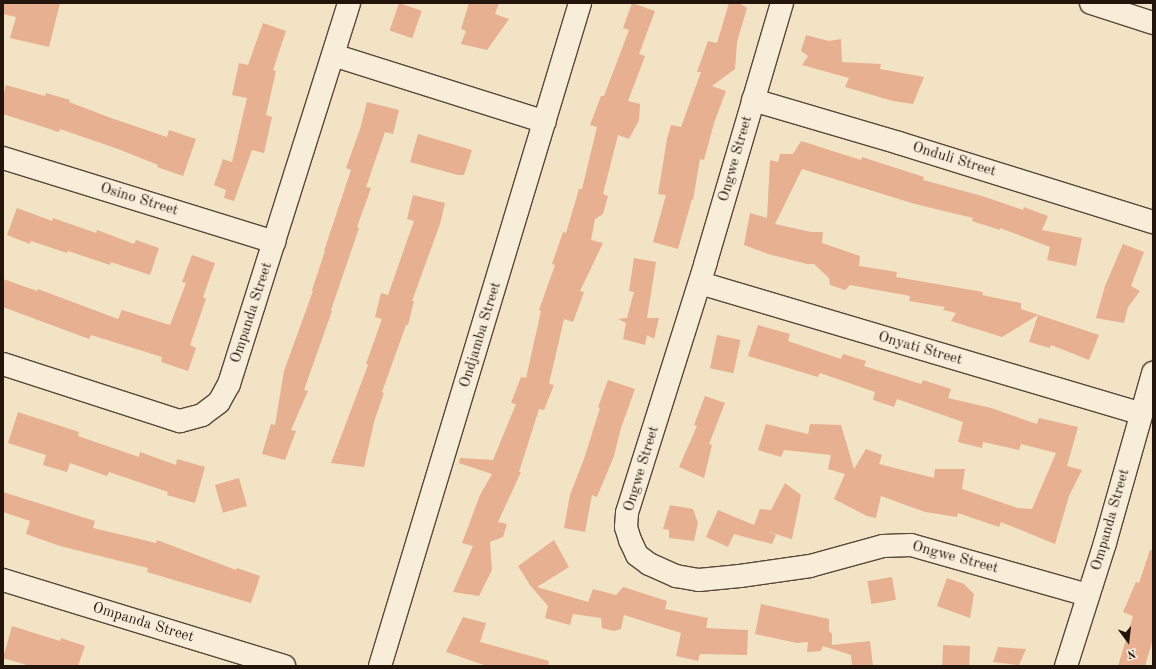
<!DOCTYPE html>
<html>
<head>
<meta charset="utf-8">
<style>
  body { margin:0 }
  #map { position:relative; width:1156px; height:669px; overflow:hidden; background:#f2e3c4; font-family:"Old Standard TT",serif }
  div>[style] { position:absolute }
  [style*='--x'] { left:calc(var(--x)*1px); top:calc(var(--y)*1px); width:calc(var(--w)*1px); rotate:calc(var(--a)*1deg) }
  .building>* { inset:0; background:#e6b091; transform-origin:0 0 }
  .roads { filter:drop-shadow(1px 0 #574839) drop-shadow(-1px 0 #574839) drop-shadow(0 1px #574839) drop-shadow(0 -1px #574839) }
  .street>* { height:22px; margin:-11px; padding:0 11px; transform-origin:11px; border-radius:11px; background:#f7edd9 }
  span { translate:-50% -50%; white-space:nowrap; text-align:center; line-height:1.15; -webkit-text-stroke:3px #f7edd9; paint-order:stroke }
  .street-label { font-size:15px; color:#23150b }
  .frame { position:absolute; inset:0; border:4px solid #23150b; pointer-events:none }
  .north { position:absolute; left:1108px; top:621px; width:40px; height:40px; -webkit-text-stroke:3px #f7edd9; paint-order:stroke; rotate:165deg; font-size:11px; font-weight:700; line-height:16px; text-align:center; color:#23150b }
  .north::after { content:''; display:block; margin:auto; width:14px; height:18px; background:#23150b; clip-path:polygon(50% 0,100% 100%,50% 72%,0 100%) }
</style>
</head>
<body>
<div id="map">
  <div class="building">
    <i style="clip-path:polygon(3px 3px,60px 3px,49px 47px,10px 38px,16px 17px,3px 14px)"></i>
    <i style="left:399px;top:3px;width:24px;height:29px;rotate:19deg"></i>
    <i style="clip-path:polygon(469px 3px,499px 3px,495px 14px,509px 19px,487px 50px,461px 44px,466px 31px,461px 29px)"></i>
    <i style="clip-path:polygon(632px 3px,655px 11px,639px 54px,645px 56px,628px 101px,640px 104px,639px 120px,629px 139px,618px 135px,603px 194px,608px 196px,603px 214px,595px 219px,591px 240px,603px 243px,580px 291px,584px 292px,573px 322px,564px 319px,549px 384px,554px 385px,544px 410px,539px 409px,519px 472px,521px 472px,498px 522px,507px 524px,503px 537px,490px 542px,492px 570px,479px 596px,453px 592px,473px 546px,462px 543px,480px 495px,492px 474px,459px 463px,460px 458px,493px 460px,516px 404px,511px 403px,521px 377px,526px 378px,541px 311px,539px 310px,555px 265px,552px 264px,563px 232px,566px 233px,579px 189px,582px 189px,597px 127px,590px 125px,601px 96px,604px 96px,629px 30px,623px 28px)"></i>
    <i style="clip-path:polygon(729px 3px,739px 3px,747px 8px,737px 42px,735px 69px,712px 86px,726px 91px,714px 123px,704px 160px,700px 159px,693px 200px,692px 199px,678px 249px,653px 242px,666px 195px,658px 194px,667px 139px,671px 125px,681px 127px,701px 72px,697px 72px,708px 41px,717px 43px)"></i>
    <i style="clip-path:polygon(263px 23px,286px 31px,273px 70px,276px 71px,266px 115px,272px 117px,264px 153px,252px 150px,234px 201px,224px 198px,226px 190px,214px 185px,223px 159px,232px 162px,247px 98px,232px 95px,239px 63px,248px 65px)"></i>
    <i style="clip-path:polygon(806px 35px,829px 41px,841px 39px,842px 62px,881px 64px,880px 69px,924px 77px,913px 104px,893px 101px,845px 87px,849px 78px,802px 65px,808px 56px,801px 51px)"></i>
    <i style="clip-path:polygon(6px 85px,45px 96px,46px 93px,70px 100px,69px 102px,111px 118px,167px 137px,169px 130px,196px 139px,183px 176px,157px 167px,158px 165px,118px 149px,60px 129px,59px 132px,3px 114px,3px 97px)"></i>
    <i style="clip-path:polygon(367px 102px,399px 110px,393px 134px,385px 132px,366px 187px,371px 188px,357px 227px,359px 228px,331px 310px,332px 311px,304px 390px,308px 391px,291px 430px,296px 431px,285px 460px,262px 454px,271px 424px,275px 425px,284px 371px,313px 291px,312px 290px,325px 251px,324px 251px,351px 170px,346px 168px,360px 129px)"></i>
    <i style="clip-path:polygon(418px 134px,472px 150px,464px 175px,458px 175px,410px 162px)"></i>
    <i style="clip-path:polygon(801px 141px,861px 160px,862px 157px,924px 177px,923px 180px,982px 196px,1023px 210px,1024px 207px,1048px 216px,1042px 230px,1082px 238px,1076px 266px,1047px 260px,1050px 247px,1000px 228px,1000px 230px,972px 221px,973px 218px,915px 204px,802px 169px,775px 224px,811px 232px,823px 232px,822px 243px,860px 256px,859px 266px,897px 272px,896px 277px,983px 292px,982px 295px,1021px 303px,1021px 309px,1099px 335px,1089px 360px,1051px 345px,1050px 348px,1029px 342px,1038px 315px,1002px 337px,951px 321px,956px 313px,943px 310px,945px 307px,909px 301px,910px 296px,850px 285px,845px 290px,830px 285px,829px 278px,814px 264px,807px 264px,768px 254px,744px 245px,750px 213px,767px 218px,770px 160px,778px 162px,780px 154px,793px 154px)"></i>
    <i style="clip-path:polygon(413px 195px,445px 203px,440px 224px,412px 301px,414px 301px,408px 325px,406px 325px,382px 392px,384px 393px,374px 422px,364px 467px,331px 463px,368px 365px,366px 364px,382px 319px,375px 317px,381px 293px,388px 295px,414px 221px,407px 219px)"></i>
    <i style="clip-path:polygon(17px 208px,52px 221px,53px 218px,96px 233px,97px 230px,134px 244px,136px 240px,159px 248px,150px 275px,111px 262px,110px 265px,68px 251px,67px 253px,31px 241px,30px 244px,7px 235px)"></i>
    <i style="clip-path:polygon(1123px 244px,1144px 252px,1131px 286px,1140px 291px,1128px 307px,1124px 323px,1096px 318px,1105px 286px)"></i>
    <i style="clip-path:polygon(192px 255px,215px 263px,203px 297px,206px 299px,190px 345px,196px 348px,188px 371px,161px 362px,162px 357px,91px 335px,89px 339px,3px 307px,3px 279px,37px 291px,38px 289px,118px 319px,122px 310px,170px 325px,186px 283px,182px 282px)"></i>
    <i style="clip-path:polygon(634px 258px,656px 262px,647px 318px,659px 318px,654px 339px,647px 335px,645px 345px,623px 339px,626px 323px,618px 319px,627px 318px,634px 292px,629px 291px)"></i>
    <i style="clip-path:polygon(758px 325px,790px 334px,788px 341px,841px 359px,843px 354px,866px 361px,864px 366px,921px 384px,923px 380px,951px 389px,948px 398px,991px 408px,1037px 424px,1039px 418px,1078px 427px,1067px 466px,1082px 470px,1069px 496px,1055px 544px,1001px 522px,999px 527px,958px 513px,957px 517px,925px 512px,881px 496px,876px 518px,867px 516px,834px 499px,845px 474px,828px 469px,831px 455px,784px 450px,781px 457px,758px 450px,766px 424px,808px 434px,810px 424px,841px 425px,854px 469px,866px 449px,882px 455px,879px 464px,934px 478px,935px 469px,965px 469px,962px 489px,1018px 508px,1032px 509px,1056px 453px,1021px 444px,1019px 450px,983px 442px,982px 448px,958px 442px,963px 422px,897px 399px,894px 407px,873px 400px,875px 392px,820px 373px,818px 377px,748px 356px)"></i>
    <i style="left:717px;top:335px;width:24px;height:34px;rotate:12deg"></i>
    <i style="clip-path:polygon(608px 380px,635px 389px,621px 428px,614px 456px,597px 497px,592px 495px,585px 532px,564px 528px,570px 495px,584px 459px,600px 408px,598px 407px)"></i>
    <i style="clip-path:polygon(705px 396px,725px 403px,709px 444px,712px 445px,704px 478px,679px 467px,697px 426px,694px 425px)"></i>
    <i style="clip-path:polygon(18px 412px,79px 432px,78px 436px,139px 457px,140px 452px,176px 465px,177px 459px,205px 467px,195px 503px,167px 495px,168px 492px,109px 472px,107px 476px,70px 463px,67px 472px,43px 465px,46px 455px,8px 443px)"></i>
    <i style="left:239px;top:478px;width:29px;height:25px;rotate:74deg"></i>
    <i style="clip-path:polygon(785px 483px,801px 495px,792px 539px,766px 531px,776px 535px,772px 544px,734px 534px,728px 547px,706px 537px,718px 510px,754px 525px,760px 509px,771px 510px)"></i>
    <i style="clip-path:polygon(3px 492px,95px 521px,93px 528px,156px 543px,157px 540px,236px 570px,237px 568px,260px 576px,251px 603px,147px 572px,148px 568px,60px 546px,26px 534px,30px 521px,3px 512px)"></i>
    <i style="clip-path:polygon(670px 505px,693px 509px,698px 523px,694px 541px,669px 538px,669px 530px,663px 529px)"></i>
    <i style="clip-path:polygon(554px 540px,569px 567px,537px 587px,588px 602px,593px 589px,616px 595px,623px 587px,667px 601px,665px 609px,708px 618px,706px 628px,748px 630px,747px 655px,700px 654px,698px 661px,676px 656px,681px 633px,624px 615px,621px 629px,614px 631px,602px 628px,601px 618px,573px 614px,570px 625px,545px 618px,548px 606px,530px 585px,518px 566px)"></i>
    <i style="clip-path:polygon(1150px 550px,1153px 550px,1153px 639px,1145px 666px,1118px 666px,1133px 616px,1123px 612px,1136px 582px,1139px 583px)"></i>
    <i style="left:892px;top:577px;width:23px;height:25px;rotate:80deg"></i>
    <i style="clip-path:polygon(947px 578px,964px 584px,974px 594px,970px 618px,937px 606px)"></i>
    <i style="clip-path:polygon(761px 604px,829px 619px,829px 631px,832px 634px,832px 645px,870px 641px,873px 666px,852px 666px,851px 655px,823px 646px,821px 651px,807px 652px,808px 642px,797px 643px,755px 634px)"></i>
    <i style="clip-path:polygon(463px 617px,486px 623px,480px 642px,549px 661px,548px 666px,487px 666px,446px 652px)"></i>
    <i style="clip-path:polygon(12px 626px,60px 641px,61px 638px,85px 646px,78px 666px,30px 666px,3px 658px)"></i>
    <i style="left:943px;top:645px;width:27px;height:21px;rotate:2deg"></i>
    <i style="clip-path:polygon(998px 647px,1026px 649px,1019px 665px,993px 662px)"></i>
  </div>
  <div class="roads">
    <div class="street">
      <i style="--x:782;--y:3;--w:270;--a:106.4"></i>
      <i style="--x:706;--y:262;--w:263;--a:107.5"></i>
      <i style="--x:627;--y:513;--w:14;--a:94"></i>
      <i style="--x:626;--y:527;--w:14;--a:73"></i>
      <i style="--x:630;--y:540;--w:17;--a:65"></i>
      <i style="--x:637;--y:555;--w:15;--a:37"></i>
      <i style="--x:649;--y:564;--w:30;--a:24"></i>
      <i style="--x:676;--y:576;--w:23;--a:10"></i>
      <i style="--x:699;--y:580;--w:41;--a:-5.6"></i>
      <i style="--x:740;--y:576;--w:71;--a:-8.1"></i>
      <i style="--x:810;--y:566;--w:76;--a:-15.3"></i>
      <i style="--x:883;--y:546;--w:28;--a:-2"></i>
      <i style="--x:911;--y:545;--w:184;--a:15.8"></i>
      <i style="--x:1091;--y:3;--w:65;--a:17.9"></i>
      <i style="--x:333;--y:55;--w:222;--a:17.5"></i>
      <i style="--x:753;--y:100;--w:152;--a:16.4"></i>
      <i style="--x:899;--y:143;--w:266;--a:17.3"></i>
      <i style="--x:3;--y:158;--w:284;--a:17.2"></i>
      <i style="--x:700;--y:283;--w:460;--a:16.5"></i>
      <i style="--x:3;--y:364;--w:186;--a:17.9"></i>
      <i style="--x:180;--y:421;--w:23;--a:-15"></i>
      <i style="--x:202;--y:415;--w:21;--a:-37"></i>
      <i style="--x:219;--y:402;--w:21;--a:-61"></i>
      <i style="--x:229;--y:384;--w:399;--a:-72.5"></i>
      <i style="--x:3;--y:580;--w:294;--a:17"></i>
      <i style="--x:380;--y:666;--w:693;--a:-73.21"></i>
      <i style="--x:1066;--y:666;--w:129;--a:-72.4"></i>
      <i style="--x:1105;--y:543;--w:177;--a:-74.2"></i>
    </div>
  </div>
  <div class="street-label">
    <span style="left:736px;top:159px;rotate:-74deg">Ongwe Street</span>
    <span style="left:954px;top:160px;rotate:17deg">Onduli Street</span>
    <span style="left:139px;top:200px;rotate:17deg">Osino Street</span>
    <span style="left:252px;top:313px;rotate:-72deg">Ompanda Street</span>
    <span style="left:481px;top:335px;rotate:-73deg">Ondjamba Street</span>
    <span style="left:920px;top:349px;rotate:16deg">Onyati Street</span>
    <span style="left:642px;top:469px;rotate:-73deg">Ongwe Street</span>
    <span style="left:1111px;top:520px;rotate:-74deg">Ompanda Street</span>
    <span style="left:955px;top:558px;rotate:15deg">Ongwe Street</span>
    <span style="left:143px;top:623px;rotate:17deg">Ompanda Street</span>
  </div>
  <div class="frame"></div>
  <div class="north">N</div>
</div>
</body>
</html>
